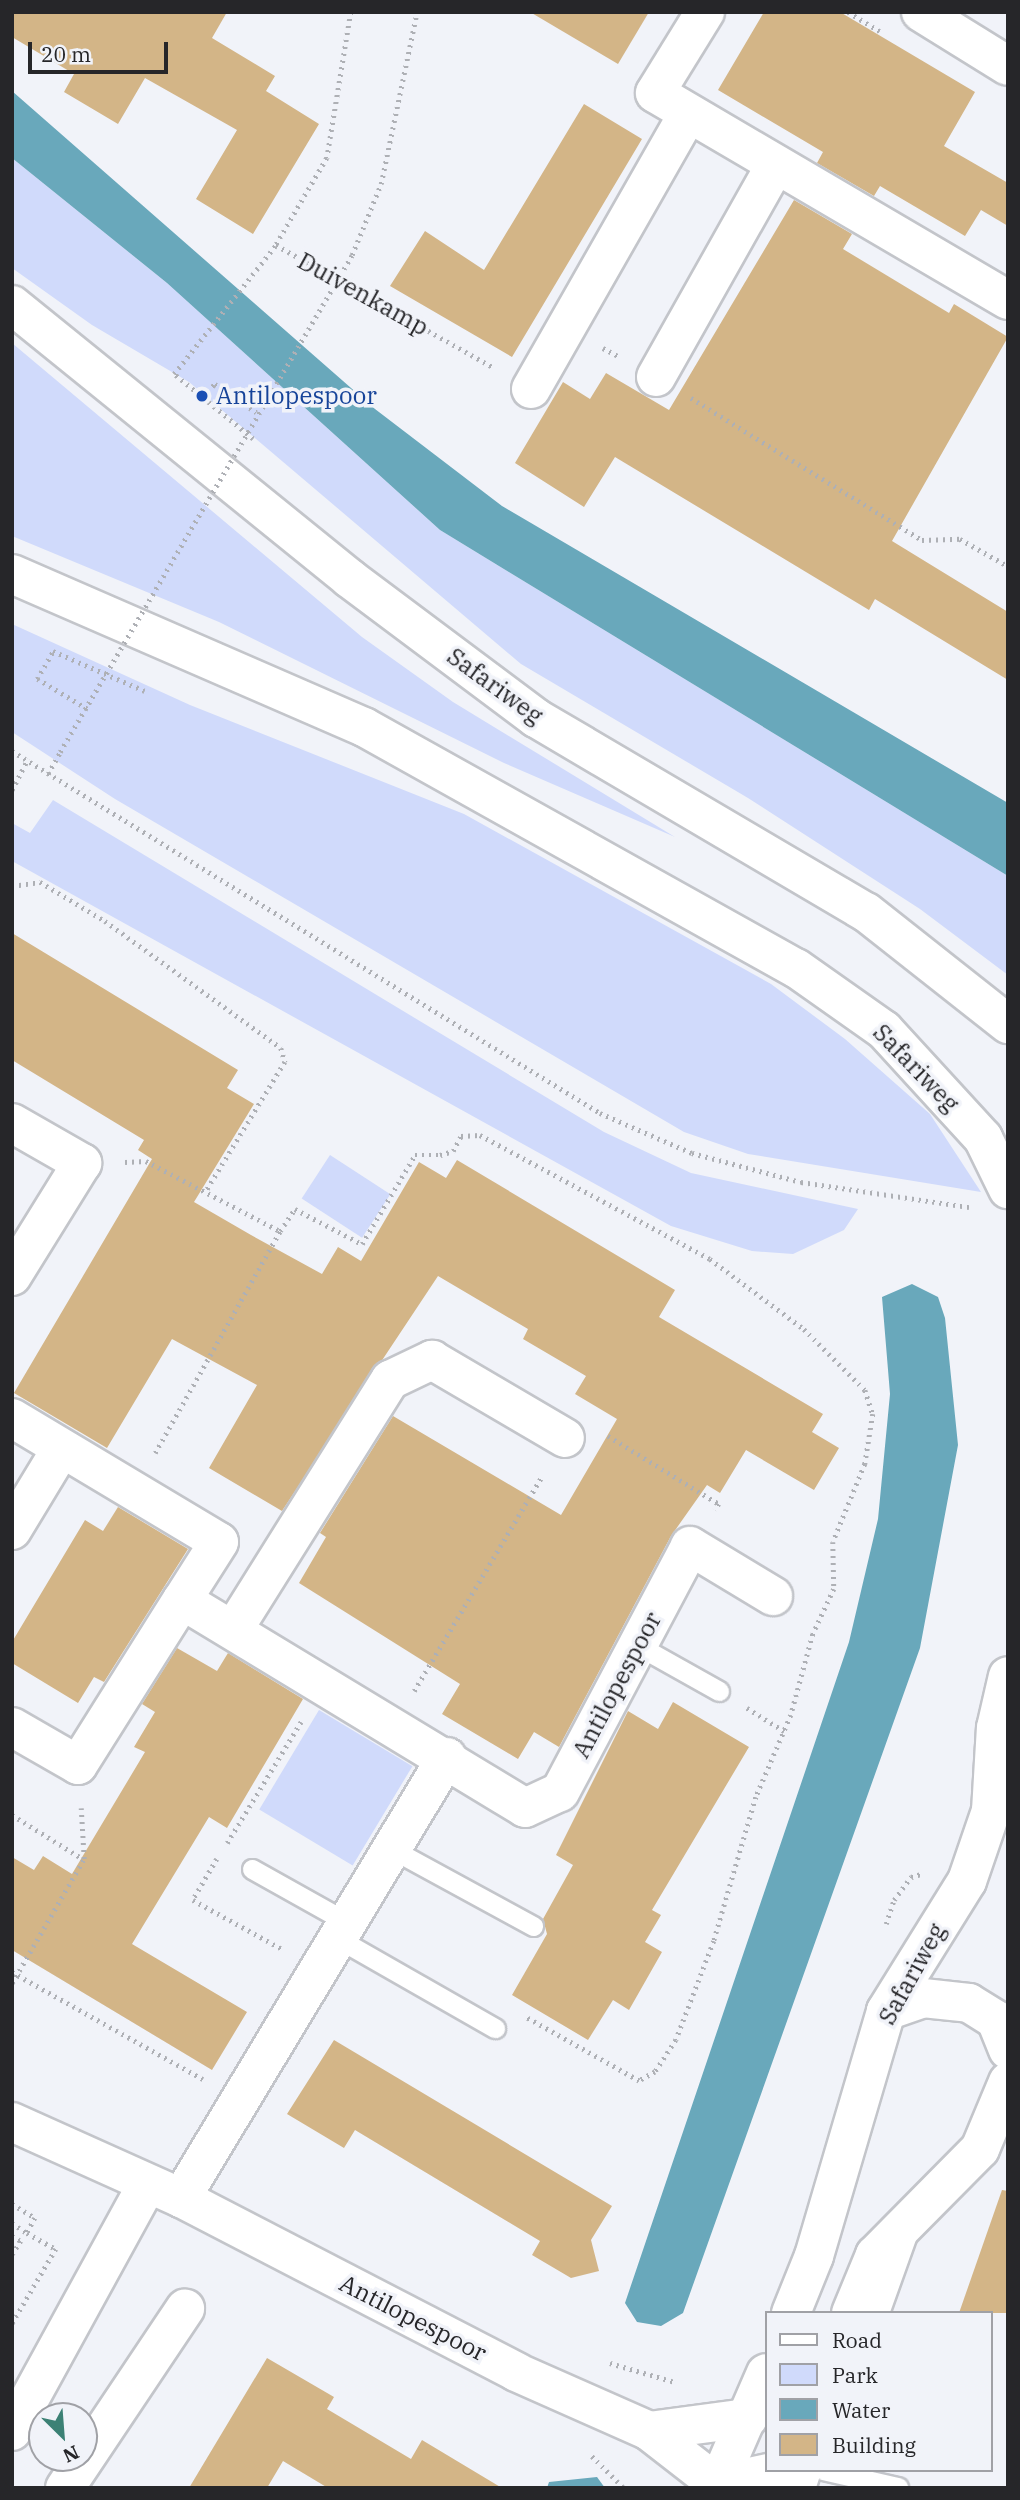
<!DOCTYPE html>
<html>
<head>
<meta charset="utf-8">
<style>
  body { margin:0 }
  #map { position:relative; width:1020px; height:2500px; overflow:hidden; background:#f1f3f9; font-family:"IBM Plex Serif",serif }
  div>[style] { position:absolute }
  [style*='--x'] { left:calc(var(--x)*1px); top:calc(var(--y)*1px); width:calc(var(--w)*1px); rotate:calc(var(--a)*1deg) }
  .green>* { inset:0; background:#d0dafb; transform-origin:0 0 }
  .water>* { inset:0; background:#69a8bb }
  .building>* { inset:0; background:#d3b587 }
  .path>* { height:4.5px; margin-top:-2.25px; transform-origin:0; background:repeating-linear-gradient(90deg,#aeb0b5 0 2px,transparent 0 7px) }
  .roads { filter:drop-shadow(2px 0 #c3c5ca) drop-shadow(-2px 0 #c3c5ca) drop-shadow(0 2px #c3c5ca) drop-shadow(0 -2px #c3c5ca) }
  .lane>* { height:19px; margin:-9.5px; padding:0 9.5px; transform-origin:9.5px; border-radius:9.5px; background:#fff }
  .street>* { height:38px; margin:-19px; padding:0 19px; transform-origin:19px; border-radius:19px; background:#fff }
  .secondary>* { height:38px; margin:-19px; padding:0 19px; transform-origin:19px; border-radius:19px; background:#fff }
  .path-bridge>* { height:4.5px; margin-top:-2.25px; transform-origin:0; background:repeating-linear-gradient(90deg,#aeb0b5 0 2px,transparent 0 7px) }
  .dots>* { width:19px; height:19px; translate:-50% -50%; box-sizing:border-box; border:4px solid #f1f3f9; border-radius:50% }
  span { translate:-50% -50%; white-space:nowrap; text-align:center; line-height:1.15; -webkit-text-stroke:7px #f1f3f9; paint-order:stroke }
  .street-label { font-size:24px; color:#262629 }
  .transit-label { font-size:24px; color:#164399 }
  .left { translate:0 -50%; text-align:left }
  .frame { position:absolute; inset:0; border:14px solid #262629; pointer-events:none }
  .legend { position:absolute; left:765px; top:2311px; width:228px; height:161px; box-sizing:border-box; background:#f1f3f9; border:2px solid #a0a1a6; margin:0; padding:9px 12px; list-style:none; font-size:21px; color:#262629 }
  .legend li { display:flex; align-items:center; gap:14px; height:35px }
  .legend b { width:35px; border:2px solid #a0a1a6 }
  .north { position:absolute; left:28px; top:2402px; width:70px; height:70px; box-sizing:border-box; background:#f1f3f9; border:2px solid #a0a1a6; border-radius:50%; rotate:155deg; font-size:19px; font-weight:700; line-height:28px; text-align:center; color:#262629 }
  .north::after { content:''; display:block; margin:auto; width:24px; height:32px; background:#3c8175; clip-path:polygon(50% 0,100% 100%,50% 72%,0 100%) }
  .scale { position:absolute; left:28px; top:42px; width:140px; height:32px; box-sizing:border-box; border:4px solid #262629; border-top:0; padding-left:9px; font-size:21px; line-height:24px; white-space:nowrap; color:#262629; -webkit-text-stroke:5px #f1f3f9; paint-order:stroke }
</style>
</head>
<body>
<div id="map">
  <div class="green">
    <i style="clip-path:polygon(12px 158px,167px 283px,440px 530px,1008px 876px,1008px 975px,920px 909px,748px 798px,521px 664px,189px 382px,92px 325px,12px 268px)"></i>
    <i style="clip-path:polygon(12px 343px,362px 637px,453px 702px,675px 837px,504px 763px,219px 622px,12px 536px)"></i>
    <i style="clip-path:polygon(12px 624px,190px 705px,464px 814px,771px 984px,845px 1039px,930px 1114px,981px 1192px,748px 1154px,684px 1132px,115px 799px,12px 732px)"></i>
    <i style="clip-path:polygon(53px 800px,604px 1132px,691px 1173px,858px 1209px,844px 1230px,793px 1254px,752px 1251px,671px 1226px,12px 861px,12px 823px,30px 833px)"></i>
    <i style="left:330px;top:1155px;width:72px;height:52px;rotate:33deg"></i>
    <i style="left:319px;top:1710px;width:109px;height:116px;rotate:31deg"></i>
  </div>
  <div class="water">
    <i style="clip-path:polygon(12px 91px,375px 409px,502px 506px,1008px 803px,1008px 876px,440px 530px,167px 283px,12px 158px)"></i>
    <i style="clip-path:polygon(912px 1284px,938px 1297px,945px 1318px,958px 1445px,920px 1648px,683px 2313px,661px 2326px,637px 2322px,625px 2303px,849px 1642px,878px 1519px,890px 1394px,882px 1297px)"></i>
    <i style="clip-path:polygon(597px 2477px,605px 2488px,547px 2488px,549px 2482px)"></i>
  </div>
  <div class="building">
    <i style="clip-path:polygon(12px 12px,227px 12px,212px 38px,275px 76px,266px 91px,319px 124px,253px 234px,196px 199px,237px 130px,145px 78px,118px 124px,64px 92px,74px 74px,12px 37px)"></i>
    <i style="clip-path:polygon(530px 12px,649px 12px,618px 64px)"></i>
    <i style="clip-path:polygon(764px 12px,840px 12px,975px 92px,944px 146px,1008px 183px,1008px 226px,981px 210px,965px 236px,880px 186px,874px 196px,817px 163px,823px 152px,718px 90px)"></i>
    <i style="clip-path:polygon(584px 104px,642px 139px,512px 357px,390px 286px,425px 231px,484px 270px)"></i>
    <i style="clip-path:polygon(794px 200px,852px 234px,843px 249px,949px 313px,954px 304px,1008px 337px,892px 541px,1008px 612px,1008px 680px,875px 599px,869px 610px,615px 457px,584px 507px,515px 463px,563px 382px,590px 399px,606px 373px,669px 410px)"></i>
    <i style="clip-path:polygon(12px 933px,238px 1070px,227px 1088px,254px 1104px,194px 1202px,251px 1235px,322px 1274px,338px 1247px,361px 1261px,419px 1162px,446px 1178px,457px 1160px,675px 1290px,659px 1317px,823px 1414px,812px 1432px,839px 1448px,814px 1490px,746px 1450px,720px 1493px,707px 1485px,671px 1536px,559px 1747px,534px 1732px,518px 1759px,442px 1714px,460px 1684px,299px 1583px,326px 1537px,320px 1533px,393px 1416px,561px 1515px,617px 1419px,575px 1394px,586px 1376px,523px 1339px,528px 1329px,438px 1276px,282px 1511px,209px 1468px,257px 1385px,172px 1339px,107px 1448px,14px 1393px,152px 1159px,138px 1150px,144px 1140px,12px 1060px)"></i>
    <i style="clip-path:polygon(118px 1507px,188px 1549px,104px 1682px,94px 1677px,78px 1703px,12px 1663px,12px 1642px,85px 1520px,103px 1531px)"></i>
    <i style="clip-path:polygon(177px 1648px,217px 1671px,228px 1653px,303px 1699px,227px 1828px,209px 1817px,132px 1944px,247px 2012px,212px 2070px,12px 1950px,12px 1857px,34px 1870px,43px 1856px,72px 1874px,145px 1752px,134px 1747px,155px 1712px,142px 1704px)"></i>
    <i style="clip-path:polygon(673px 1702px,749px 1747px,652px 1910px,661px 1915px,645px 1942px,662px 1952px,629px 2010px,613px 2000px,588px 2040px,512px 1995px,547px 1934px,543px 1919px,573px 1865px,556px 1855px,628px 1711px,658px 1729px)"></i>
    <i style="clip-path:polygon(334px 2040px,612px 2206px,591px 2240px,599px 2271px,571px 2278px,532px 2255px,540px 2241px,355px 2130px,344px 2148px,287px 2114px)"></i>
    <i style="clip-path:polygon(1002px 2190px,1008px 2191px,1008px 2313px,959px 2313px)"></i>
    <i style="clip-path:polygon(267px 2358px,334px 2397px,327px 2409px,411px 2459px,422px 2440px,502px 2488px,328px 2488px,283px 2461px,267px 2488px,189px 2488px)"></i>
  </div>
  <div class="path">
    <i style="--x:351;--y:12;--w:148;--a:99.3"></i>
    <i style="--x:327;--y:158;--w:101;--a:120.4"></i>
    <i style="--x:276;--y:245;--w:250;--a:29.4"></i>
    <i style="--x:848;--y:12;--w:37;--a:31"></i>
    <i style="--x:603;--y:348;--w:19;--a:28"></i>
    <i style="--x:202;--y:396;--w:18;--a:-43"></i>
    <i style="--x:215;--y:384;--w:50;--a:34.3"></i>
    <i style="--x:691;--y:398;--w:271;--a:31.6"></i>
    <i style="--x:922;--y:540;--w:38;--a:-2"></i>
    <i style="--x:960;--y:539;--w:55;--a:29.4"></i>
    <i style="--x:253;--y:439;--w:102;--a:-140.6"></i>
    <i style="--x:174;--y:374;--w:164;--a:-51.7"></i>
    <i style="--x:87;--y:709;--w:58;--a:-149"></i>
    <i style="--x:37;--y:679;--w:32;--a:-60"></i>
    <i style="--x:53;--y:651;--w:100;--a:23.5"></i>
    <i style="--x:12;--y:751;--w:690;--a:31.62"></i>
    <i style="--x:600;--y:1113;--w:100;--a:23.5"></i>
    <i style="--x:692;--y:1153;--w:113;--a:14.9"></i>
    <i style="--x:801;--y:1182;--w:170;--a:8.5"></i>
    <i style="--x:48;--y:774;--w:25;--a:-61"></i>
    <i style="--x:12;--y:790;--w:35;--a:-63"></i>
    <i style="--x:12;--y:886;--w:28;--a:-8"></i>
    <i style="--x:40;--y:882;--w:76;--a:31"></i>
    <i style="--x:105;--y:921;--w:217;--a:35.8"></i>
    <i style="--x:281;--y:1048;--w:15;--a:74"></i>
    <i style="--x:285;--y:1062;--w:150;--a:121.4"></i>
    <i style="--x:125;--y:1162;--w:21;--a:-3"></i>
    <i style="--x:146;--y:1161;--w:151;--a:27.6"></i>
    <i style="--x:280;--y:1231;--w:27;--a:-56"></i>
    <i style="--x:295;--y:1209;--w:76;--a:27.6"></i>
    <i style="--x:362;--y:1244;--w:104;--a:-59.2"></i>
    <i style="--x:415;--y:1155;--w:25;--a:0"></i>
    <i style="--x:440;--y:1155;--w:14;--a:-17"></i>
    <i style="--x:453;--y:1151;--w:17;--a:-62"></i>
    <i style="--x:461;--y:1136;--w:19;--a:-3"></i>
    <i style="--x:480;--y:1135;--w:261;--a:28.3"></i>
    <i style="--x:710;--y:1259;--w:117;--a:36.7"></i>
    <i style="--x:804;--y:1329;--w:86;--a:45"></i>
    <i style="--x:865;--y:1390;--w:25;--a:72"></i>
    <i style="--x:873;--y:1414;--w:51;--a:99.1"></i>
    <i style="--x:865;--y:1464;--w:84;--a:112.3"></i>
    <i style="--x:833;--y:1542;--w:47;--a:88.8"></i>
    <i style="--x:834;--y:1589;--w:50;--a:115"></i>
    <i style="--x:813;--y:1634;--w:84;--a:105.2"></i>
    <i style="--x:791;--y:1715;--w:89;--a:113.1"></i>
    <i style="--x:756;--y:1797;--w:150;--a:106.3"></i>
    <i style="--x:714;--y:1941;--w:106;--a:111"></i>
    <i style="--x:676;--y:2040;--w:38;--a:123"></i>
    <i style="--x:655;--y:2072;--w:18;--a:151"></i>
    <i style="--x:639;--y:2081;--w:129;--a:-150.6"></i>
    <i style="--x:608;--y:1436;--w:130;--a:31.5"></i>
    <i style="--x:719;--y:1504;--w:7;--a:124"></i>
    <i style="--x:155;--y:1453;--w:255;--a:-60.6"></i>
    <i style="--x:414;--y:1691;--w:250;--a:-59.2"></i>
    <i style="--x:747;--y:1708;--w:44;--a:31.9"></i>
    <i style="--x:12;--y:1815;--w:84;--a:31.8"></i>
    <i style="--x:227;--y:1843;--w:142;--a:-58.6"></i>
    <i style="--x:217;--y:1859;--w:48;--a:120.3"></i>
    <i style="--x:193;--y:1900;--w:102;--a:28.8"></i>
    <i style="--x:886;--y:1924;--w:25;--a:-72"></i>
    <i style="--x:894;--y:1900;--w:29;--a:-54"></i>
    <i style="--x:911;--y:1877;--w:10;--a:-17"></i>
    <i style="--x:12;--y:1972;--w:219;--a:29.3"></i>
    <i style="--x:12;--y:1983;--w:143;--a:-59.9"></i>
    <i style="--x:84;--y:1859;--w:51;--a:-93.4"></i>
    <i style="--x:12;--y:2204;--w:27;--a:31"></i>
    <i style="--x:35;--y:2218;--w:17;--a:118"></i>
    <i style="--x:27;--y:2233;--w:33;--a:29"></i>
    <i style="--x:56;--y:2249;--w:87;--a:120.4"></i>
    <i style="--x:12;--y:2223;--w:18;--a:34"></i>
    <i style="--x:12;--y:2236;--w:10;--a:29"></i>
    <i style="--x:21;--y:2241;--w:17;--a:123"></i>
    <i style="--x:610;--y:2363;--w:68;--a:16.3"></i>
    <i style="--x:592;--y:2456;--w:45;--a:45"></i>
  </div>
  <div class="roads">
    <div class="lane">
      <i style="--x:637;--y:1645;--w:94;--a:29.3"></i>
      <i style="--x:390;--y:1848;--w:163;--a:28.6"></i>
      <i style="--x:252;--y:1869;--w:109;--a:29.2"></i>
      <i style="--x:337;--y:1938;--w:182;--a:29.7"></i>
      <i style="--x:879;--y:2313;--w:83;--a:-70.3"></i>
      <i style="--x:823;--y:2470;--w:77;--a:12.8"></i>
    </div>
    <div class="street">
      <i style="--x:705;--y:12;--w:95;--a:121.7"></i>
      <i style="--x:655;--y:93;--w:409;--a:30.4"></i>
      <i style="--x:921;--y:12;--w:102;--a:31.8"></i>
      <i style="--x:656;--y:377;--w:242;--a:-60.6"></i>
      <i style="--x:531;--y:389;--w:317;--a:-60.3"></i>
      <i style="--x:12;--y:1123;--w:81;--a:29.7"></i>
      <i style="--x:82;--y:1163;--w:133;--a:121.8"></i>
      <i style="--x:12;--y:1418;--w:241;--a:30.9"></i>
      <i style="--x:219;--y:1542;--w:69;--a:122.5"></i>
      <i style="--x:12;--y:1530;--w:95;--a:-58.8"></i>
      <i style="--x:235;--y:1627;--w:292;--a:-57.9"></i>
      <i style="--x:390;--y:1380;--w:47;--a:-25.5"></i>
      <i style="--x:432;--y:1360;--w:154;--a:30.4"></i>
      <i style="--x:12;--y:1727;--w:76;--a:29.9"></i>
      <i style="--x:78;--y:1765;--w:195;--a:-57.8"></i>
      <i style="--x:182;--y:1600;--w:401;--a:31.2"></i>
      <i style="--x:525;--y:1808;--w:38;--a:-25"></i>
      <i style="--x:560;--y:1792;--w:278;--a:-62.1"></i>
      <i style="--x:690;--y:1546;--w:97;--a:31.1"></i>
      <i style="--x:12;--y:2122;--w:185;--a:24.2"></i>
      <i style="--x:181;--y:2198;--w:377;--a:27.4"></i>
      <i style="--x:516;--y:2372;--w:145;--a:23.9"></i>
      <i style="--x:649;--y:2431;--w:86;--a:37.9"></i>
      <i style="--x:717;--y:2484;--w:66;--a:-12.2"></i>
      <i style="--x:181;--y:2198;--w:515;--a:-58.9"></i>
      <i style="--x:12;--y:2431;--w:281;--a:-61.3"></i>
      <i style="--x:649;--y:2431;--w:100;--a:-7.5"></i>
      <i style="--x:65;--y:2488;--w:216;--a:-56.2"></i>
    </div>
    <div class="secondary">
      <i style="--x:12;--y:305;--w:434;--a:39"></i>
      <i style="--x:349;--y:578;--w:234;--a:36.8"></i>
      <i style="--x:536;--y:718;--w:383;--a:30.5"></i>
      <i style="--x:866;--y:912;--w:181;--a:38.3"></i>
      <i style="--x:12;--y:574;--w:384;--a:23.5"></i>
      <i style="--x:364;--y:727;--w:495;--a:29.2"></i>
      <i style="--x:796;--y:968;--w:108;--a:35.2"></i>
      <i style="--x:884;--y:1030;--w:147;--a:47.5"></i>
      <i style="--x:983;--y:1138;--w:57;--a:63.9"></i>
      <i style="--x:886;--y:2011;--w:39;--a:-19"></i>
      <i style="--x:923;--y:1998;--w:46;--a:6.2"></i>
      <i style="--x:969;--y:2003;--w:32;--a:32"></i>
      <i style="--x:996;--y:2020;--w:32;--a:68"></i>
      <i style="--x:791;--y:2313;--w:61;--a:-68"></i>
      <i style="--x:814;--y:2256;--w:255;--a:-73.6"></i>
      <i style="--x:886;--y:2011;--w:153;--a:-58.1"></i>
      <i style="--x:967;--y:1881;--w:74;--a:-71.1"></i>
      <i style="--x:991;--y:1811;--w:83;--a:-86.6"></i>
      <i style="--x:996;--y:1728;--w:53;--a:-77"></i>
      <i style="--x:851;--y:2313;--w:63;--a:-67.5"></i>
      <i style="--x:875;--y:2255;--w:149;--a:-45.3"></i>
      <i style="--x:980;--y:2149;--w:73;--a:-67.3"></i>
      <i style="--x:716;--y:2488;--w:125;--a:-66.5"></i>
      <i style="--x:796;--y:2488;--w:19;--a:-72"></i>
    </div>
  </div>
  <div class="path-bridge">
    <i style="--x:60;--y:752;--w:576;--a:-59.56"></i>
    <i style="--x:352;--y:255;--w:77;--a:-67.8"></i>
    <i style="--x:381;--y:184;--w:176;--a:-78.2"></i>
  </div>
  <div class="dots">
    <i style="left:202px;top:396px;background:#1a4fb4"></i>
  </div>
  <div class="street-label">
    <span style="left:363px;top:294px;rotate:29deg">Duivenkamp</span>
    <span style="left:495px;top:686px;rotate:36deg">Safariweg</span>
    <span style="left:916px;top:1068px;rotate:46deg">Safariweg</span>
    <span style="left:617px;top:1685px;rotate:-62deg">Antilopespoor</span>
    <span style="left:912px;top:1974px;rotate:-61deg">Safariweg</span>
    <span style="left:413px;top:2318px;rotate:27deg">Antilopespoor</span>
  </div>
  <div class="transit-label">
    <span class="left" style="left:216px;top:396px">Antilopespoor</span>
  </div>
  <div class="frame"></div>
  <ul class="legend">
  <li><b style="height:9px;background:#fff"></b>Road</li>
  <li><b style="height:19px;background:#d0dafb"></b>Park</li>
  <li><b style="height:19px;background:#69a8bb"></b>Water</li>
  <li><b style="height:19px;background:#d3b587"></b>Building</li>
  </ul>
  <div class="north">N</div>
  <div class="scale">20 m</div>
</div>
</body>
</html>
